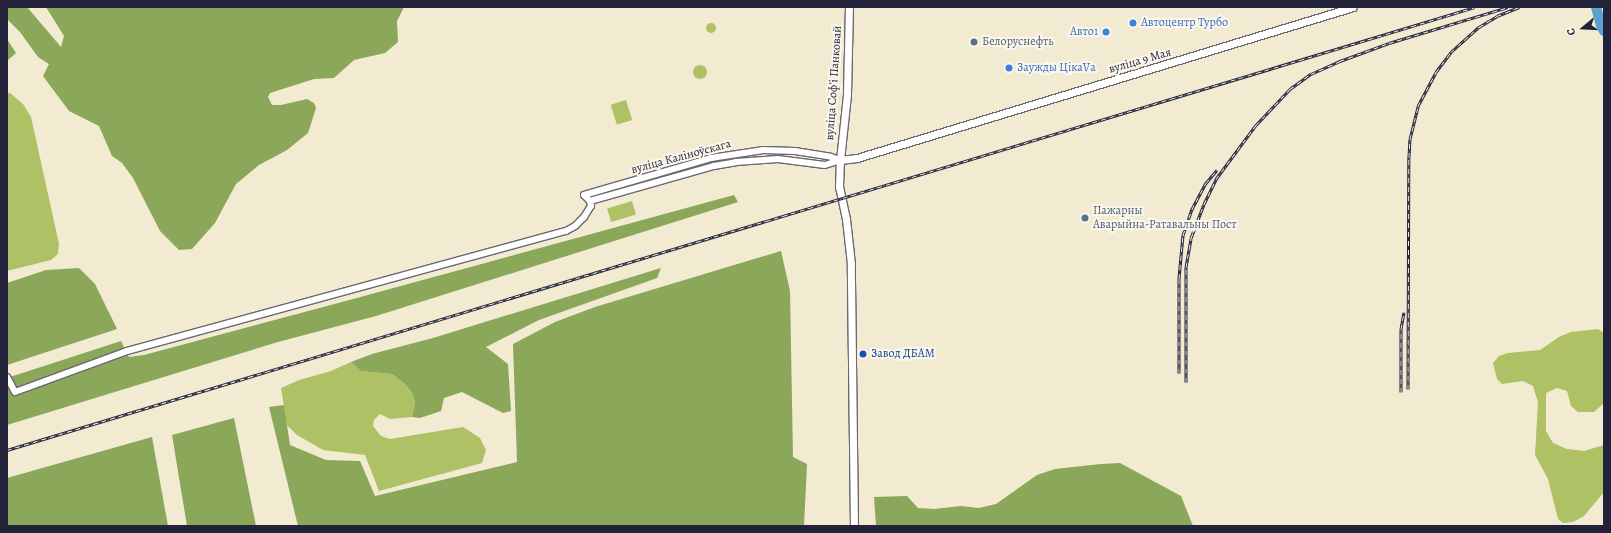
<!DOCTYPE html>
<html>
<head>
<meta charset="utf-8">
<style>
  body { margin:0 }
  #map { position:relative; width:1611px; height:533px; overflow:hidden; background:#f2ead1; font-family:Alegreya,serif }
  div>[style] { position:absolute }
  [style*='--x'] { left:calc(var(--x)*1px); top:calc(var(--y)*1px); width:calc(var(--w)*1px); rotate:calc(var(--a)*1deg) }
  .green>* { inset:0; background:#aec164; transform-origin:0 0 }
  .round { border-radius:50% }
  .forest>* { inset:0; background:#8aa75a }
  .river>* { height:10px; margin:-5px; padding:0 5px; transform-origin:5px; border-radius:5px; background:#5aa1d0 }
  .roads { filter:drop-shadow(1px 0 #6b6870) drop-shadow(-1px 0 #6b6870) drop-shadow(0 1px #6b6870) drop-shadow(0 -1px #6b6870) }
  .tertiary>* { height:6px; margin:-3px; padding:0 3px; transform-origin:3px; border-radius:3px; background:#fff }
  .secondary>* { height:7px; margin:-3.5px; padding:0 3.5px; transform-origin:3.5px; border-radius:3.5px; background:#fff }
  .primary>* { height:7px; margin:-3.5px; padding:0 3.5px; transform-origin:3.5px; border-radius:3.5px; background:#fff }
  .rail>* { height:3px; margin-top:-1.5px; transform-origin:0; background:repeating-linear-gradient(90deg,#fbf7ec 0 4.5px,#22223b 0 9px); box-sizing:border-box; border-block:1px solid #22223b }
  .dots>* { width:11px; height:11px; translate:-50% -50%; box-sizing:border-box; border:2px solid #fbf7ec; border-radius:50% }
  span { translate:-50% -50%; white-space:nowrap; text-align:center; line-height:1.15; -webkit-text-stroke:4px #fbf7ec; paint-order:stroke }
  .shop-label { font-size:12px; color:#366cbe }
  .left { translate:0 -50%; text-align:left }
  .right { translate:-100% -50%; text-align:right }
  .service-label { font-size:12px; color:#4e5e75 }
  .street-label { font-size:12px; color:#22223b }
  .transit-label { font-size:12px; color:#164399 }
  .frame { position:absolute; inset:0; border:8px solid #22223b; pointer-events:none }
  .north { position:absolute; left:1563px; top:8px; width:40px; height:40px; -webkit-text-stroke:3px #fbf7ec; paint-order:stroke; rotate:252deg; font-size:11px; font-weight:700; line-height:16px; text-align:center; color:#22223b }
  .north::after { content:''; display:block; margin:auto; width:14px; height:18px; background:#22223b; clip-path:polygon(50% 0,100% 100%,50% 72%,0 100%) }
</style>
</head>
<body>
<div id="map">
  <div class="green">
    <i class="round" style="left:706px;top:23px;width:10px;height:10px"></i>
    <i class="round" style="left:693px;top:65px;width:14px;height:14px"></i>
    <i style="clip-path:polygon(7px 93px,10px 93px,23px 104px,31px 117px,59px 244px,58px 254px,51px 260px,7px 271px)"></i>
    <i style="left:626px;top:100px;width:21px;height:16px;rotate:73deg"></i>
    <i style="left:632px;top:201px;width:14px;height:26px;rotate:73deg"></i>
    <i style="clip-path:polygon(1598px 329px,1604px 333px,1604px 403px,1594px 412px,1578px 412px,1571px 406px,1567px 391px,1557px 388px,1546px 393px,1546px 431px,1553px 443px,1567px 449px,1584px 451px,1604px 445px,1604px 492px,1584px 516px,1573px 522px,1563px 523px,1558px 519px,1548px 479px,1535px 455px,1538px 402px,1533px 386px,1523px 381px,1502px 384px,1497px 379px,1493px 363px,1499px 356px,1508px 353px,1540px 350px,1559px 337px,1571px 332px)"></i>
    <i style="clip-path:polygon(351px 362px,361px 371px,392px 374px,405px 384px,413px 394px,415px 403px,412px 417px,390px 419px,380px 414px,374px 420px,373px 426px,381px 436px,390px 439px,463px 427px,480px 438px,486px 450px,482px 463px,379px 491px,365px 455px,323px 450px,297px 435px,287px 425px,281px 388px,299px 380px,331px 371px)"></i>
  </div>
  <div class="forest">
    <i style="clip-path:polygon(7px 7px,27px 7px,61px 47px,64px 36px,46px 7px,404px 7px,397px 21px,398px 42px,385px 53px,354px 60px,334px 78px,314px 79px,270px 93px,268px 97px,272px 105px,281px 105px,307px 99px,314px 103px,316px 108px,308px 133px,287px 150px,259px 165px,236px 184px,215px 223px,192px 249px,179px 250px,160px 231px,133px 178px,122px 163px,112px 156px,99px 126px,69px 111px,43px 76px,49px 64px,38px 57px,20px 32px,7px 19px)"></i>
    <i style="clip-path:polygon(7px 39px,16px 53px,7px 61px)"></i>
    <i style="clip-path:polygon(734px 195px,738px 202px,376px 316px,278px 342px,7px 425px,7px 378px,121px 341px,129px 357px,144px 355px,342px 302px)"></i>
    <i style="clip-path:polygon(781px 251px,790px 291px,793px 457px,807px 464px,804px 526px,298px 526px,269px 407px,284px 405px,290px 445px,326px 460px,360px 461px,375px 496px,517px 462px,513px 344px,555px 322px,595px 307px)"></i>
    <i style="clip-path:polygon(79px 268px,95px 284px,117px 329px,7px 365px,7px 283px,46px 270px)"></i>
    <i style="clip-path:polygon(661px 268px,657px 278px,539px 320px,486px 347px,508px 364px,511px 411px,503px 413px,462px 392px,444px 398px,441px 411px,420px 418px,412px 417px,415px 403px,413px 394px,405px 384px,392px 374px,361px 371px,351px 362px,372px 354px,433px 338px)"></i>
    <i style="clip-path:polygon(234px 418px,256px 526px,187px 526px,172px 435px)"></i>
    <i style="clip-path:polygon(152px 437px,168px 526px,7px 526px,7px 478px)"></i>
    <i style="clip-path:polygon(1120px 463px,1181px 496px,1193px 526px,876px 526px,874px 497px,907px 496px,918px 508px,934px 509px,961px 506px,979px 508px,996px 504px,1037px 475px,1055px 469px,1101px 464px)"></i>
  </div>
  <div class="river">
    <i style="--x:1596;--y:7;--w:20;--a:75"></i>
    <i style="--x:1601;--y:26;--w:6;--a:59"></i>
  </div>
  <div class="roads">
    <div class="tertiary">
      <i style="--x:590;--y:201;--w:129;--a:-15.8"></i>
      <i style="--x:714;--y:166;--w:22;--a:-10"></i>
      <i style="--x:736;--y:162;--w:42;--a:-4.1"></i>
      <i style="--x:778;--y:159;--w:47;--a:7.3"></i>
      <i style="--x:825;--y:165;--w:16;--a:-18"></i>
      <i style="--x:7;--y:377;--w:17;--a:62"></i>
      <i style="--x:15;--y:392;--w:119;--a:-20.1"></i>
      <i style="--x:127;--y:351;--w:455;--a:-15.3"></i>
      <i style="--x:566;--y:231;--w:10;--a:-29"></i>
      <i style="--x:575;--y:226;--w:13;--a:-45"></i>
      <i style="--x:584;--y:217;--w:13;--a:-58"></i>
      <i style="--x:591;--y:206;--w:5;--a:-101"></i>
      <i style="--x:590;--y:201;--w:8;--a:-135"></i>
      <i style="--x:584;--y:195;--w:132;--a:-16.2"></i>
      <i style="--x:711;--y:158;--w:53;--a:-8.7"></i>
      <i style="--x:763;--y:150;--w:32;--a:2"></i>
      <i style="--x:795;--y:151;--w:36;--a:9"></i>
      <i style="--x:831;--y:157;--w:9;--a:18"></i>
    </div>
    <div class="secondary">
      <i style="--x:840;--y:160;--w:66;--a:-83.9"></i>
      <i style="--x:847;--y:94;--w:87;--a:-88.7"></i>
    </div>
    <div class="primary">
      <i style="--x:854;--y:526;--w:262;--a:-90.7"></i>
      <i style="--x:851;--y:264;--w:45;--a:-96.3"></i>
      <i style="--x:846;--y:219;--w:33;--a:-102"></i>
      <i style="--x:839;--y:187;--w:27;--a:-88"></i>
      <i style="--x:840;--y:160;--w:17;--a:-7"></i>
      <i style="--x:857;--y:158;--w:518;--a:-16.93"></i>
    </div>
  </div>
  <div class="rail">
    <i style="--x:1179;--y:373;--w:95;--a:-90"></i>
    <i style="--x:1179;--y:278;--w:43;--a:-84.7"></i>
    <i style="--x:1183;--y:235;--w:28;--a:-71"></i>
    <i style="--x:1192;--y:209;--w:30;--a:-62"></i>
    <i style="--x:1206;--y:183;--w:17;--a:-50"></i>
    <i style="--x:1186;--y:382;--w:115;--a:-90"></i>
    <i style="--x:1186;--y:267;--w:29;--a:-80"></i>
    <i style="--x:1191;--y:238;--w:36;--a:-69"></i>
    <i style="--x:1204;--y:204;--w:28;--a:-64"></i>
    <i style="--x:1216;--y:179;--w:67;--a:-53.5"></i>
    <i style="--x:1256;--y:125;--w:50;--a:-46.6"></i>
    <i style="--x:1290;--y:89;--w:26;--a:-36"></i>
    <i style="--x:1311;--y:74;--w:32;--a:-24"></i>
    <i style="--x:1340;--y:61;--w:52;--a:-20.2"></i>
    <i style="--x:1389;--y:43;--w:124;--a:-16.8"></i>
    <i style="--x:1408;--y:389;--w:232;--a:-89.8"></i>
    <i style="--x:1409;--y:157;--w:18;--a:-87"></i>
    <i style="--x:1410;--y:139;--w:34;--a:-76"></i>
    <i style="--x:1418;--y:106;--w:38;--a:-62"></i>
    <i style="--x:1436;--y:72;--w:25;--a:-53"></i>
    <i style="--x:1451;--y:52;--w:38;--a:-42"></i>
    <i style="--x:1479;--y:27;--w:21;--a:-31"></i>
    <i style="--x:1497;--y:16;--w:24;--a:-22"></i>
    <i style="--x:1401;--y:392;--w:63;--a:-90"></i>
    <i style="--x:1401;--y:329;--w:17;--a:-80"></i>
    <i style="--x:7;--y:450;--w:1533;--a:-16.79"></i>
  </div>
  <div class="dots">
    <i style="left:1133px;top:23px;background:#3f7fe0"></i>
    <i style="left:1106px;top:32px;background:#3f7fe0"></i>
    <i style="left:974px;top:42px;background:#5c6f8a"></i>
    <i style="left:1009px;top:68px;background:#3f7fe0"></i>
    <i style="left:1085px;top:218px;background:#5c6f8a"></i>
    <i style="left:863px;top:354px;background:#1a4fb4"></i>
  </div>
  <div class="shop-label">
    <span class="left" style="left:1141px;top:23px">Автоцентр Турбо</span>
    <span class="right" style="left:1098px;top:32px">Авто1</span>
    <span class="left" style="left:1017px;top:68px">Заужды ЦікаVа</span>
  </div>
  <div class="service-label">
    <span class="left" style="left:982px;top:42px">Белоруснефть</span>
    <span class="left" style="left:1093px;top:218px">Пажарны<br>Аварыйна-Ратавальны Пост</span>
  </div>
  <div class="street-label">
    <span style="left:1140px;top:61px;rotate:-16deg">вуліца 9 Мая</span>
    <span style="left:834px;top:83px;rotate:-86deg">вуліца Софʼі Панковай</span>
    <span style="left:681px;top:157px;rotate:-15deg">вуліца Каліноўскага</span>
  </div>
  <div class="transit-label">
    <span class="left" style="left:871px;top:354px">Завод ДБАМ</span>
  </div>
  <div class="frame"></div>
  <div class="north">С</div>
</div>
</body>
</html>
